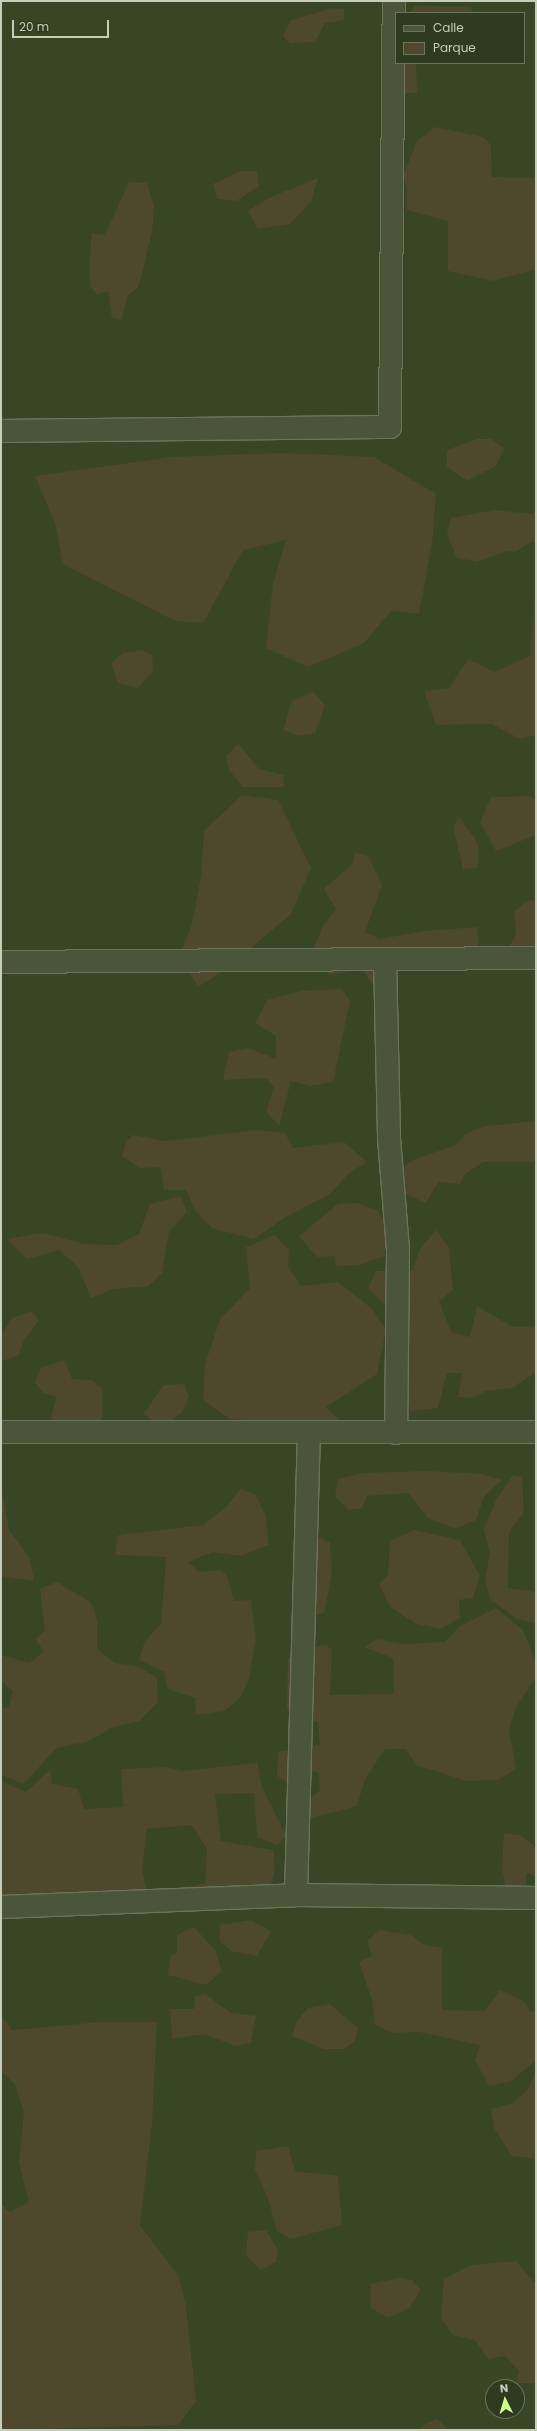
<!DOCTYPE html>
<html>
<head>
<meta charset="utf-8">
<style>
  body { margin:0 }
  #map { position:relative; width:537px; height:2431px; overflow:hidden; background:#394625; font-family:Poppins,sans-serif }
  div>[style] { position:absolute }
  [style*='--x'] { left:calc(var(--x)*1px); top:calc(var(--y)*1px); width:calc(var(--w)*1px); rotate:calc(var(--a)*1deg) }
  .green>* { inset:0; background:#4e482d }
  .roads { filter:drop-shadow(1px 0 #6a755c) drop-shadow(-1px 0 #6a755c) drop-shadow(0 1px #6a755c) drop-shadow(0 -1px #6a755c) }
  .street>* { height:22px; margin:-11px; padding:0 11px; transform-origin:11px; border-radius:11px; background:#4a553a }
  span { translate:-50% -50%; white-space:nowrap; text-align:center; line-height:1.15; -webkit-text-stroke:3px #2f3b1e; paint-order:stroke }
  .frame { position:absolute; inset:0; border:2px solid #c5ceb8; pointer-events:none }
  .legend { position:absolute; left:395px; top:12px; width:130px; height:52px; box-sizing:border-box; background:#2f3b1e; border:1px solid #6b765c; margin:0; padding:5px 7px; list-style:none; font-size:12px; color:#c5ceb8 }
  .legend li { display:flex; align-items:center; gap:8px; height:20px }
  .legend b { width:20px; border:1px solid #6b765c }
  .north { position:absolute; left:485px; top:2379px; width:40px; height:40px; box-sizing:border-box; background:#2f3b1e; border:1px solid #6b765c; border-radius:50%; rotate:355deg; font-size:11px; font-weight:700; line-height:16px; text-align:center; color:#c5ceb8 }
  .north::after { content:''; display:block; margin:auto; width:14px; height:18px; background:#ceff8c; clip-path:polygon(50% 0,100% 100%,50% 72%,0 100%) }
  .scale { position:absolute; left:12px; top:20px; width:97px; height:18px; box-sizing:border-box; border:2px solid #c5ceb8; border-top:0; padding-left:5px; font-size:12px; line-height:14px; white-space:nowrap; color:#c5ceb8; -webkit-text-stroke:3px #2f3b1e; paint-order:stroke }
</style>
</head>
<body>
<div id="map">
  <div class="green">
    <i style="clip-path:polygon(415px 6px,470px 7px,474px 13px,410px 13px)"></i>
    <i style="clip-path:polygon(332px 8px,344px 9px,344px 20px,325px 23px,315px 42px,290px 43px,283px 36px,290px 21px)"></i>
    <i style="clip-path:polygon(396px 63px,416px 63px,417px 93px,403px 93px)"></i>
    <i style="clip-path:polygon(435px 127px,483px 137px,491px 145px,492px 177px,536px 178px,536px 269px,493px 281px,448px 271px,448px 221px,407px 210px,407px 188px,403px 176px,417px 141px)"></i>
    <i style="clip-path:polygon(240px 171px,257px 171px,259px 186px,236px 201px,217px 199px,213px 184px)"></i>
    <i style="clip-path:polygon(318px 178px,311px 202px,290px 224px,258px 229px,248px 211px,269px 198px)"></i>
    <i style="clip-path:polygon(129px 182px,147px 183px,154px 206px,152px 232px,141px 278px,138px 288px,128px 295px,122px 320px,112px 318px,108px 291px,97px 294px,90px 286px,90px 255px,92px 233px,105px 235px)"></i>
    <i style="clip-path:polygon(477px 439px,490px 439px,504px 448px,496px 466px,467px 481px,447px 467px,447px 450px)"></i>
    <i style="clip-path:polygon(283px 453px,374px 457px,436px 494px,432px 544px,419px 614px,391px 611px,364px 643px,308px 667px,266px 648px,273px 584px,286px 540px,243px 550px,203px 623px,175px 621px,63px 564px,55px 523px,35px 476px,172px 457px)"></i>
    <i style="clip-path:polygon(495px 510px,531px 514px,536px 512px,536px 544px,533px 541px,515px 552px,507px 551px,477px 562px,456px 557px,447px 533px,451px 518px)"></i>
    <i style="clip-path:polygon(536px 583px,536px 735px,520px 739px,492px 724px,436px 725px,424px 691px,449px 688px,468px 659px,494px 672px,530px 656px)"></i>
    <i style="clip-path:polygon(142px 650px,152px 655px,153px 671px,138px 688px,118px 683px,111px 663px,123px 653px)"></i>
    <i style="clip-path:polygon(313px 692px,325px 705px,315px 733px,299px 736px,283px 730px,292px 701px)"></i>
    <i style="clip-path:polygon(238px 744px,259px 769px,283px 775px,284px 787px,242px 787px,228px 768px,226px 756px)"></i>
    <i style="clip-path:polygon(242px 795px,278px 800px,311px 868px,291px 914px,225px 970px,198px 987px,180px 955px,192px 924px,201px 876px,204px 831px)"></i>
    <i style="clip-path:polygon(531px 796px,536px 800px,536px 835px,496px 851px,480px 822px,491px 797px)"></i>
    <i style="clip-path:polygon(459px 817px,478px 843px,478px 868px,463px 869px,453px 827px)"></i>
    <i style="clip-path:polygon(355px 852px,368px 856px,382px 885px,365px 932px,380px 939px,424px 931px,477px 927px,479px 952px,401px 964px,395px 980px,372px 984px,362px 969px,330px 975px,310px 957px,323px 926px,336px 909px,324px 889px,352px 864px)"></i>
    <i style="clip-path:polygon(530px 900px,536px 901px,536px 961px,506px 953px,516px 934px,514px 911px)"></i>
    <i style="clip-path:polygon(342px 989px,350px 1001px,333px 1082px,310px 1086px,291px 1081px,279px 1126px,266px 1111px,274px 1087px,266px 1078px,223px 1080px,229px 1052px,248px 1048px,276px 1059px,276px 1036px,255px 1023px,267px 1000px,302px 991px)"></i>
    <i style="clip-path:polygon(536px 1121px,536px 1162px,483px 1162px,465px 1174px,460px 1184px,438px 1182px,426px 1203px,404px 1193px,392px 1175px,413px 1160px,456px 1145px,466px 1133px,487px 1126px)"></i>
    <i style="clip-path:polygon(256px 1130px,285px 1133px,293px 1148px,344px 1142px,367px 1162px,349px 1173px,330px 1194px,284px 1218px,254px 1239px,212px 1228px,195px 1211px,186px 1190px,164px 1190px,160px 1167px,140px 1168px,122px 1156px,126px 1142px,133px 1135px,166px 1141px)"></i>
    <i style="clip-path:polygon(181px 1196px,187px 1212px,169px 1232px,162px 1273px,148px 1286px,113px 1289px,91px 1298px,78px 1267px,59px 1250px,27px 1259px,7px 1239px,43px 1233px,84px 1244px,117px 1245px,139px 1234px,150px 1204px)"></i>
    <i style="clip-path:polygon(356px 1203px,377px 1210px,385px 1225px,385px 1256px,359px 1265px,336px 1266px,335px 1256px,317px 1257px,299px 1236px,338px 1204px)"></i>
    <i style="clip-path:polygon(436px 1230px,449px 1248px,453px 1290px,439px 1301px,451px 1332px,470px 1337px,477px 1306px,513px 1327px,536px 1326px,535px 1373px,512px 1388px,486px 1391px,472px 1398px,458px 1397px,462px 1373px,447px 1373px,438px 1408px,410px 1411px,407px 1392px,389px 1383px,385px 1363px,398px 1345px,392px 1306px,382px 1303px,368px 1288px,376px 1271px,412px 1271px,420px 1249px)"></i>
    <i style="clip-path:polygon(275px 1235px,289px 1250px,288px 1267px,301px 1286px,338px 1282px,371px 1308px,386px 1330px,377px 1374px,326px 1407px,346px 1426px,230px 1419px,203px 1400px,205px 1364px,220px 1319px,250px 1288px,246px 1247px)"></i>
    <i style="clip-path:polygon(32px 1311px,39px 1321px,23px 1341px,19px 1355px,2px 1361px,1px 1336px,12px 1318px)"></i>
    <i style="clip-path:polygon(64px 1360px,72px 1379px,92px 1380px,102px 1389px,103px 1417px,83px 1439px,69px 1440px,51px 1418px,57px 1397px,43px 1393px,35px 1382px,41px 1368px)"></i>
    <i style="clip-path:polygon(184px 1384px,189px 1397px,182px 1412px,171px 1421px,156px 1423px,144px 1414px,163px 1385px)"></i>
    <i style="clip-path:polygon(427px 1471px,481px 1474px,502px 1480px,484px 1496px,476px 1520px,455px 1529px,427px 1517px,408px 1493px,367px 1496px,362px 1508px,349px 1510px,335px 1497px,338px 1479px,363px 1473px)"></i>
    <i style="clip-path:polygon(513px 1475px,522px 1477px,524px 1512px,509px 1532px,508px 1588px,536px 1592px,536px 1623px,517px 1619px,491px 1600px,485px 1581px,490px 1553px,484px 1529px,496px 1500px)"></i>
    <i style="clip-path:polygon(241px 1489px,255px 1494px,265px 1514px,269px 1545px,240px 1556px,213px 1552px,188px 1562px,199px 1572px,221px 1570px,227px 1576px,234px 1601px,251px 1600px,256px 1639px,248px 1681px,241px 1697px,224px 1711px,196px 1715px,195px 1698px,168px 1689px,164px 1672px,139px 1660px,145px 1641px,161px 1624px,166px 1557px,115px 1555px,118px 1535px,203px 1525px,226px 1507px)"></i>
    <i style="clip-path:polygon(2px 1490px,9px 1530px,30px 1558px,34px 1581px,1px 1576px)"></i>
    <i style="clip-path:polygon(414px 1530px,460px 1540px,480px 1576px,473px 1598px,459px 1600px,460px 1618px,441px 1629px,417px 1624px,390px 1607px,379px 1584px,388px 1575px,390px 1541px)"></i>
    <i style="clip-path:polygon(310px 1532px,330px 1543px,332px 1574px,324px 1613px,305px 1617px)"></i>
    <i style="clip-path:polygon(57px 1582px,91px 1602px,97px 1621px,97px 1649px,115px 1663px,139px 1667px,157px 1678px,158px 1702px,139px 1721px,113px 1727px,89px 1741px,56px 1748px,24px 1784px,1px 1775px,1px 1707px,9px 1708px,13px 1691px,1px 1681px,1px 1655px,30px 1663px,44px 1651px,35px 1639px,45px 1631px,40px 1589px)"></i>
    <i style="clip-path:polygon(496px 1608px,523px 1630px,536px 1662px,536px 1677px,516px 1707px,509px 1729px,516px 1769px,498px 1780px,467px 1781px,416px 1765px,406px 1749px,385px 1749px,365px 1779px,357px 1806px,303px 1820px,306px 1803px,320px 1790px,319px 1773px,304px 1769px,291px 1784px,277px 1776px,278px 1752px,320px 1745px,318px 1721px,299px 1725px,287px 1708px,288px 1659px,307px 1647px,327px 1645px,332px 1650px,330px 1695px,394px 1694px,393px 1658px,364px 1647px,378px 1639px,404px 1644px,445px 1642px,460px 1626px)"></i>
    <i style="clip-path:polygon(257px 1763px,262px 1787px,286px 1835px,278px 1845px,257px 1837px,254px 1793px,215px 1794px,221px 1841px,273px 1850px,275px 1870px,269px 1890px,207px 1902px,189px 1888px,205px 1883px,207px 1849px,192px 1825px,147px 1829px,142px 1870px,149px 1903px,1px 1899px,1px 1781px,26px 1792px,50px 1770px,52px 1784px,78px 1789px,84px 1809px,123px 1807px,121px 1769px,168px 1767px,182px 1771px)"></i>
    <i style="clip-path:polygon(504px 1833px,520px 1835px,536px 1847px,536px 1876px,526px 1873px,526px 1891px,506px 1889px,502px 1868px)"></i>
    <i style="clip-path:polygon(251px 1920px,271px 1931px,257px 1956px,231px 1951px,220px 1942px,220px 1925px)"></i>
    <i style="clip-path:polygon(194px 1927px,215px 1950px,222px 1971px,206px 1985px,168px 1975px,170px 1956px,177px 1953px,177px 1935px)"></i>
    <i style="clip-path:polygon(380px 1930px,411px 1935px,422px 1944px,442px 1948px,442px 2010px,485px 2011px,500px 1990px,525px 2002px,530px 2012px,536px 2011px,536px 2060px,511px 2081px,489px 2086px,475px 2060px,480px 2045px,419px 2032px,392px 2033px,375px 2025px,372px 2000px,359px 1962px,372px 1956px,367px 1941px)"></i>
    <i style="clip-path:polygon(205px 1994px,231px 2013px,256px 2016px,251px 2043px,236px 2046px,204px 2034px,172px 2039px,170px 2009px,194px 2009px,195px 1996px)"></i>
    <i style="clip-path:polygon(330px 2004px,358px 2028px,355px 2041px,344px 2049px,324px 2049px,292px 2036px,297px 2021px,308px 2008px)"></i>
    <i style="clip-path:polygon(1px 2015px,12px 2030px,102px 2022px,157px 2022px,152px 2123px,140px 2226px,178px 2275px,186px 2306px,196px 2401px,178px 2425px,1px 2430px,1px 2204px,10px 2212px,29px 2202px,19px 2162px,24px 2112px,15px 2084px,1px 2071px)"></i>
    <i style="clip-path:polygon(536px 2071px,536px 2159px,512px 2156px,494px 2128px,491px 2109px,511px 2104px,528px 2089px)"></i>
    <i style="clip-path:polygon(288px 2146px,295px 2171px,338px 2176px,342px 2225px,291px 2239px,277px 2231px,268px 2198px,255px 2170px,256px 2151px)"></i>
    <i style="clip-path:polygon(266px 2230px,278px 2250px,276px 2262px,261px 2270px,246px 2256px,248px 2232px)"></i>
    <i style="clip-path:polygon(516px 2261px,534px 2282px,536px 2280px,536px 2383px,516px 2383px,519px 2371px,505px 2356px,488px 2359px,475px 2340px,453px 2335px,441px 2319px,444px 2279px,471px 2265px)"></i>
    <i style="clip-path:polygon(400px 2278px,412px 2280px,421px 2290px,409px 2308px,388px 2318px,371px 2308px,370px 2284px)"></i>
    <i style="clip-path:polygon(437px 2419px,449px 2430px,418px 2430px,426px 2424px)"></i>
  </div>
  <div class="roads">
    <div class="street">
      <i style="--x:1;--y:431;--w:389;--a:-0.6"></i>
      <i style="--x:390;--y:427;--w:426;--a:-89.5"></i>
      <i style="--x:385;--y:959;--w:179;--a:88.7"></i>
      <i style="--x:389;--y:1138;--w:113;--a:85.4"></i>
      <i style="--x:398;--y:1251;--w:182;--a:90.6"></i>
      <i style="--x:1;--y:962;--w:535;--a:-0.43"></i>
      <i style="--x:1;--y:1432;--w:535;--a:0"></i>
      <i style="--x:296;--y:1895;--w:462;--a:-88.4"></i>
      <i style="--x:1;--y:1907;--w:295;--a:-2.3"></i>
      <i style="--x:296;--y:1895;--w:240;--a:0.7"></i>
    </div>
  </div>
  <div class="frame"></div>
  <ul class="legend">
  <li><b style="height:5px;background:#4a553a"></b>Calle</li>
  <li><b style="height:11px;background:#4e482d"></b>Parque</li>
  </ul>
  <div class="north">N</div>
  <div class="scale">20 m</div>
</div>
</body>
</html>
